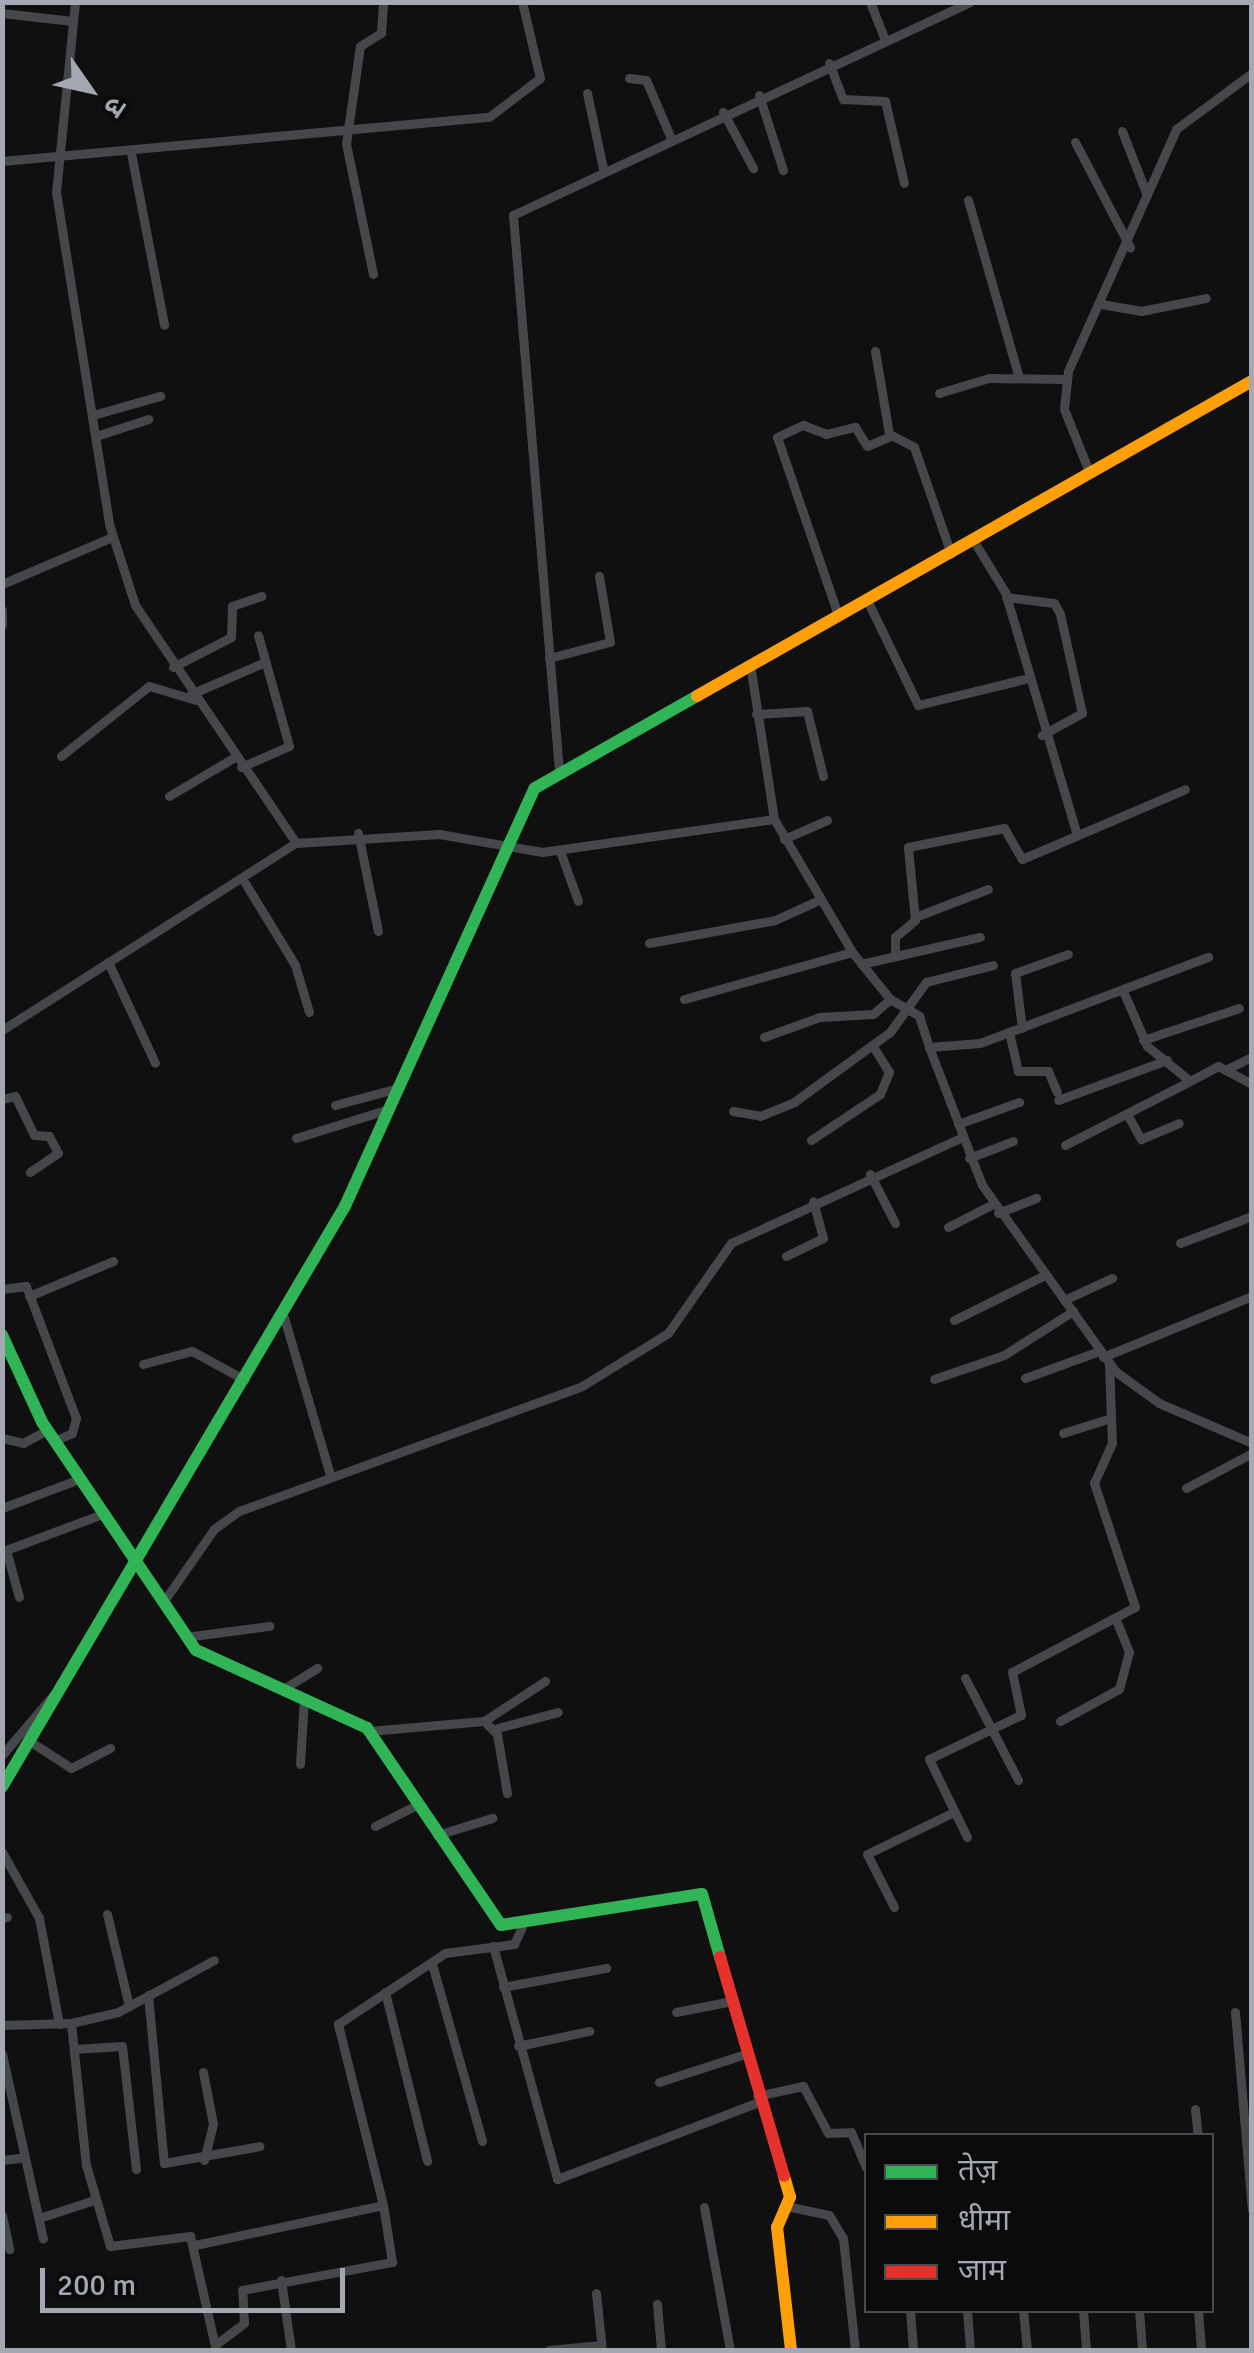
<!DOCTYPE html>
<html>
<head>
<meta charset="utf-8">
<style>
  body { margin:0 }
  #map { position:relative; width:1254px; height:2353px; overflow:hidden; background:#101011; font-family:Signika,"Noto Sans Devanagari",sans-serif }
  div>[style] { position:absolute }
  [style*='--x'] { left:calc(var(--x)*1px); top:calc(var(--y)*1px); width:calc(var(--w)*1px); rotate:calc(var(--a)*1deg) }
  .street>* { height:9px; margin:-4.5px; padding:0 4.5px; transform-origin:4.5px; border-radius:4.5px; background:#45474a }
  .fast>* { height:12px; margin:-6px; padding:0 6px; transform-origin:6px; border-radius:6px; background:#30b455 }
  .slow>* { height:12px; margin:-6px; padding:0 6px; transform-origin:6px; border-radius:6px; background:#ff9f0a }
  .jam>* { height:12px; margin:-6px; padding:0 6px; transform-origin:6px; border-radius:6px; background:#e5322d }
  span { translate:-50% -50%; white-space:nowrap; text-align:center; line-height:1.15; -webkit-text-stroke:9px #0b0b0c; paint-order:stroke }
  .frame { position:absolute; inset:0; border:5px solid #a3a8b1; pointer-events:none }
  .legend { position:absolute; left:864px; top:2133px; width:350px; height:180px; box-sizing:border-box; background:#0b0b0c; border:2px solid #484a4e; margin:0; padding:12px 18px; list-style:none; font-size:30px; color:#a3a8b1 }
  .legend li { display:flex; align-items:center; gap:20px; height:50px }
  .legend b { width:50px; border:2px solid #484a4e }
  .north { position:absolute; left:40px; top:40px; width:100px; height:100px; -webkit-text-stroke:8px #0b0b0c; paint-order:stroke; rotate:124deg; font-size:28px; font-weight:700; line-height:40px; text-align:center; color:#a3a8b1 }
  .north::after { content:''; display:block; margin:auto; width:35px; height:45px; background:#a3a8b1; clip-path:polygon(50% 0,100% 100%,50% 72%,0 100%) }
  .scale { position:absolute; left:40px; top:2268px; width:305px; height:45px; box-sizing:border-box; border:5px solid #a3a8b1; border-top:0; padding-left:12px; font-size:30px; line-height:35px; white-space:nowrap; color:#a3a8b1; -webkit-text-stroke:8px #0b0b0c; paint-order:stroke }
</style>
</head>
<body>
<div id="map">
  <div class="street">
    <i style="--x:75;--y:2;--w:191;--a:95.7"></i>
    <i style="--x:56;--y:192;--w:336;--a:80.9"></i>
    <i style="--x:109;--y:524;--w:85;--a:72.2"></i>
    <i style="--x:135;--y:605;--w:287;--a:55.9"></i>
    <i style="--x:296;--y:843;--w:143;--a:-3.6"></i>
    <i style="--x:439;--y:834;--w:105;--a:9.9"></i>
    <i style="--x:542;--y:852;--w:234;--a:-8.1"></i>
    <i style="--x:870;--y:2;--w:41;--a:68.5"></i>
    <i style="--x:2;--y:13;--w:71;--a:6.4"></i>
    <i style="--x:829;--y:63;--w:39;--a:69"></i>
    <i style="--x:843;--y:99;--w:42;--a:2.7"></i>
    <i style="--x:885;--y:101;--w:84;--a:77"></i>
    <i style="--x:629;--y:78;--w:17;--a:7"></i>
    <i style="--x:646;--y:80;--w:61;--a:66.8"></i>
    <i style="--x:587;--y:93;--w:77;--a:78"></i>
    <i style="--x:759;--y:95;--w:79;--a:72.3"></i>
    <i style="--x:723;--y:112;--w:64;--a:61.8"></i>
    <i style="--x:1122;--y:131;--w:69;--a:68.7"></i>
    <i style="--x:1075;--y:142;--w:119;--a:62.4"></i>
    <i style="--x:131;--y:153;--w:175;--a:79.1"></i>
    <i style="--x:2;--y:161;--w:489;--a:-5.2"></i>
    <i style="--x:489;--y:117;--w:64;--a:-37.4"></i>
    <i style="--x:540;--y:78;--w:78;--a:-103.3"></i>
    <i style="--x:968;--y:200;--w:185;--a:74"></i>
    <i style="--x:373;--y:274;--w:133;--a:-101.7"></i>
    <i style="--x:346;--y:144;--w:99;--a:-81.9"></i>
    <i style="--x:360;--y:46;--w:25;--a:-32"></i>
    <i style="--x:381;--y:33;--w:31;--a:-86"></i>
    <i style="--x:1101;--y:304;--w:41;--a:9.9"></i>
    <i style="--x:1141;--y:311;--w:66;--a:-11.3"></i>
    <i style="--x:875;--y:351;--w:84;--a:80.4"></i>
    <i style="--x:889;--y:434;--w:28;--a:27"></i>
    <i style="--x:914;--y:447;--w:113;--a:70.9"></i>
    <i style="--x:939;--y:393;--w:52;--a:-16.7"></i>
    <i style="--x:989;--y:378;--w:76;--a:0.8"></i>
    <i style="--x:93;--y:415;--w:70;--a:-15.8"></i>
    <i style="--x:96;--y:436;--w:55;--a:-18.1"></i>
    <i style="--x:1090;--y:474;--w:70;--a:-111.8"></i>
    <i style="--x:1064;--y:409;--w:38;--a:-84"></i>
    <i style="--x:1068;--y:371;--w:265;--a:-65.9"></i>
    <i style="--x:1176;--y:129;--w:94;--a:-36.4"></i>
    <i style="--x:973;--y:540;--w:61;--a:58.4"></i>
    <i style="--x:1005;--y:592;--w:249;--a:73.5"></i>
    <i style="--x:2;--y:584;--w:120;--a:-23.1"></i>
    <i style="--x:1006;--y:597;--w:48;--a:7.1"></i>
    <i style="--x:1054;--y:603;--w:13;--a:61"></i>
    <i style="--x:1060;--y:614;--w:101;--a:77.5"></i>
    <i style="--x:1082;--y:713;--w:46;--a:151.2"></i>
    <i style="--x:867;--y:600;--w:117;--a:64.1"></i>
    <i style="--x:918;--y:705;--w:114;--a:-13.7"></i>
    <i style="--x:2;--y:610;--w:15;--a:90"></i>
    <i style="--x:838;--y:615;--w:188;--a:-108.9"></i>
    <i style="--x:777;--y:437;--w:29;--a:-25"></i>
    <i style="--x:803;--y:425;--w:25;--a:21"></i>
    <i style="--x:826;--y:434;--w:30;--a:-14"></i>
    <i style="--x:855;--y:427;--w:22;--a:58"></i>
    <i style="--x:867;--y:446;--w:26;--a:-23"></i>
    <i style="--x:549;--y:658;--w:63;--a:-14.7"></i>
    <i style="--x:610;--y:642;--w:67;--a:-99.5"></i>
    <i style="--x:750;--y:664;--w:157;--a:81.2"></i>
    <i style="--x:774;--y:819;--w:154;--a:59.6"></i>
    <i style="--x:852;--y:952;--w:60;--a:51"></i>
    <i style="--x:890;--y:999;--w:34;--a:30"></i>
    <i style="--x:919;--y:1016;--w:33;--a:72"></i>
    <i style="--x:929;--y:1047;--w:51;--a:-4.5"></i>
    <i style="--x:980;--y:1043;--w:244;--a:-20.7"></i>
    <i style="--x:173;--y:667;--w:65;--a:-27.3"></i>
    <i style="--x:231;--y:637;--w:31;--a:-88"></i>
    <i style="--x:232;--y:606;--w:31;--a:-19"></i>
    <i style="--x:191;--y:694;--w:81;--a:-23.4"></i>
    <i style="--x:756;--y:714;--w:51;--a:-3.4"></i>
    <i style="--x:807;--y:711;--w:67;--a:76.2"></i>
    <i style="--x:61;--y:756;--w:112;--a:-38.5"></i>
    <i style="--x:149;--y:686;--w:49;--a:16.6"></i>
    <i style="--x:241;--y:767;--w:52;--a:-23.6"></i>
    <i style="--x:289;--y:746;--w:115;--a:-105.6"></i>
    <i style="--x:559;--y:771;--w:558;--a:-94.73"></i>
    <i style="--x:513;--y:215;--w:504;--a:-24.99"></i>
    <i style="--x:169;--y:796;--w:77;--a:-30.6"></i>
    <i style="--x:358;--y:833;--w:100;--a:78.5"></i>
    <i style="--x:784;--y:839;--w:47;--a:-23.8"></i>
    <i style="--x:560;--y:851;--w:53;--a:70.2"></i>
    <i style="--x:245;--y:883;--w:96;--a:58.6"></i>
    <i style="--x:295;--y:965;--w:49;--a:73.4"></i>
    <i style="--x:915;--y:917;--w:78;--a:-21"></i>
    <i style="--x:649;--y:943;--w:128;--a:-10.3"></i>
    <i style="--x:775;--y:920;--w:48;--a:-24.4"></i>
    <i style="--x:895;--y:955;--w:18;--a:-90"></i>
    <i style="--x:895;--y:937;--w:26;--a:-40"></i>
    <i style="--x:915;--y:920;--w:73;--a:-95.5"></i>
    <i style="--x:908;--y:847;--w:98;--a:-11.2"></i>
    <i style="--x:1004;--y:828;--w:36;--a:60"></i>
    <i style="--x:1022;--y:859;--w:177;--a:-23.2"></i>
    <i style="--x:108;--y:962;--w:111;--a:65"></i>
    <i style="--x:861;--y:964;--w:122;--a:-12.8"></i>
    <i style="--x:1123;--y:991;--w:60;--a:66.4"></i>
    <i style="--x:1147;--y:1046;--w:55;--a:39.1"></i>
    <i style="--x:1190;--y:1081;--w:32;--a:-28"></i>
    <i style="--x:1218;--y:1066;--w:38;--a:28"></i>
    <i style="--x:684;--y:999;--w:174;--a:-15.6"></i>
    <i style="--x:1022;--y:1028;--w:55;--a:-97.3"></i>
    <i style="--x:1015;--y:973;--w:56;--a:-19.7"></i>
    <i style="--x:2;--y:1030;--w:348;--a:-32.5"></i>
    <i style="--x:1009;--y:1032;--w:40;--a:77"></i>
    <i style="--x:1018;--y:1071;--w:30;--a:0"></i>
    <i style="--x:1048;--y:1071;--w:23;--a:67"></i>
    <i style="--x:764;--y:1037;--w:59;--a:-19.7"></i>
    <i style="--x:820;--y:1017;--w:53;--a:-3.2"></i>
    <i style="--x:873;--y:1014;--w:23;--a:-41"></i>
    <i style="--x:1143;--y:1040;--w:101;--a:-18.4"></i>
    <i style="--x:929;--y:1047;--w:148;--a:69"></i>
    <i style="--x:982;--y:1185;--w:229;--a:54.4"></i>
    <i style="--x:1115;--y:1371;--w:54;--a:36"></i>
    <i style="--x:1159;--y:1403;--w:101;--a:23.3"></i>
    <i style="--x:1227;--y:1069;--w:28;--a:-26"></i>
    <i style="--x:2;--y:1099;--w:13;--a:-13"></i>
    <i style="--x:15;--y:1096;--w:43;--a:64"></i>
    <i style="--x:34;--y:1135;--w:15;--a:4"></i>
    <i style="--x:49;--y:1136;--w:19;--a:62"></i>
    <i style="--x:58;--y:1153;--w:34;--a:146"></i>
    <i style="--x:1058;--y:1100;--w:116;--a:-20.2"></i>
    <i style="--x:335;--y:1105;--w:65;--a:-15.1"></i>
    <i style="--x:733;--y:1111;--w:27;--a:10"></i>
    <i style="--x:760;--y:1116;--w:37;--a:-22"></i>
    <i style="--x:794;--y:1102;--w:119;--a:-36.1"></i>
    <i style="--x:890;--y:1032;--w:62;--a:-54.2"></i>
    <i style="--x:926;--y:982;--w:69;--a:-14.2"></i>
    <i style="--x:1127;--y:1114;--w:29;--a:61"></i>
    <i style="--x:1141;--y:1139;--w:41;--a:-22.8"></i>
    <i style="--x:958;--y:1124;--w:65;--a:-19.8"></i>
    <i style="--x:296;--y:1138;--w:97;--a:-17.3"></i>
    <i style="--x:811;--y:1140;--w:83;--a:-33.7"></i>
    <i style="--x:880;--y:1094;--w:24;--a:-68"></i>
    <i style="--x:889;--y:1072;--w:32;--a:-122"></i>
    <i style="--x:1065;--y:1145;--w:140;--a:-27.1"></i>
    <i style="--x:969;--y:1158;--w:47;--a:-21.1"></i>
    <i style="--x:870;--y:1174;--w:55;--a:63"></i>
    <i style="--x:998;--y:1213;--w:41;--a:-21.5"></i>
    <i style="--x:948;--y:1227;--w:51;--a:-27.1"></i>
    <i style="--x:1180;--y:1243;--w:77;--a:-20.6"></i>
    <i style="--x:786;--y:1256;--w:41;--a:-25.9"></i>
    <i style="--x:823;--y:1238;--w:38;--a:-105"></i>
    <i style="--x:2;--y:1289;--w:24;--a:-7"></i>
    <i style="--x:26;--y:1286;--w:141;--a:69.3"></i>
    <i style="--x:76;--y:1418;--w:16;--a:105"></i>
    <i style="--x:72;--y:1433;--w:20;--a:156"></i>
    <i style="--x:29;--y:1296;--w:91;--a:-22.6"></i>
    <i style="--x:1064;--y:1300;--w:53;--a:-24.6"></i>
    <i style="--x:283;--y:1314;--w:168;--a:73.7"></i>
    <i style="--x:954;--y:1320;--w:99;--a:-26.3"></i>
    <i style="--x:1103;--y:1357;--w:161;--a:-22.3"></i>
    <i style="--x:143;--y:1364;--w:51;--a:-14.9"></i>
    <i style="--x:192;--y:1351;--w:60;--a:28.7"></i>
    <i style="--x:1025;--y:1378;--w:79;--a:-20"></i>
    <i style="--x:934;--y:1379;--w:74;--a:-18.9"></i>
    <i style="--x:1004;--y:1355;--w:82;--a:-32.5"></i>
    <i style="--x:1063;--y:1433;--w:47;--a:-17.3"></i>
    <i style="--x:2;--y:1438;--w:22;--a:13"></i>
    <i style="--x:23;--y:1443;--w:27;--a:-28"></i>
    <i style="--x:1186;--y:1488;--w:75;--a:-27.9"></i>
    <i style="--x:2;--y:1508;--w:85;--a:-20.6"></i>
    <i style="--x:19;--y:1597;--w:49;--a:-105.5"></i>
    <i style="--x:6;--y:1550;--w:106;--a:-20.5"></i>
    <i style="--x:166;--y:1598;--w:84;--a:-55.2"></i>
    <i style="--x:214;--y:1529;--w:31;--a:-36"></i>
    <i style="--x:239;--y:1511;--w:365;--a:-20"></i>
    <i style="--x:582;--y:1386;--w:101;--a:-31.6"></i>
    <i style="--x:668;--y:1333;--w:110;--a:-55"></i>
    <i style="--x:731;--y:1243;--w:254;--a:-24.6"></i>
    <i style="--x:185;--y:1637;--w:85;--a:-7.5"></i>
    <i style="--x:965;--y:1678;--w:115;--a:62.5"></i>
    <i style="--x:285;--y:1688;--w:38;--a:-32"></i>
    <i style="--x:484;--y:1721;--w:73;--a:-33.3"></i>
    <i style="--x:1060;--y:1721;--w:67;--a:-28.5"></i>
    <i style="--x:1119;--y:1689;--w:38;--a:-75"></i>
    <i style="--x:1129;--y:1652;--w:35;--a:-112"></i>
    <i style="--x:494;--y:1729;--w:66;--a:-14.9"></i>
    <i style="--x:369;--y:1731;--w:115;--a:-5"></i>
    <i style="--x:484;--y:1721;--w:18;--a:45"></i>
    <i style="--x:497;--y:1734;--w:60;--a:80.4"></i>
    <i style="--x:31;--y:1742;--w:48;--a:33"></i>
    <i style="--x:71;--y:1768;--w:44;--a:-27.1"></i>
    <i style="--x:2;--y:1755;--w:80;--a:-49.6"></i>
    <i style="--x:300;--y:1764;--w:65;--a:-86.5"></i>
    <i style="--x:375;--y:1826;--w:49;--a:-26.6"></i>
    <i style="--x:437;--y:1835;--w:58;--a:-17.2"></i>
    <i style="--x:967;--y:1837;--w:87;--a:-116"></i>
    <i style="--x:929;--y:1759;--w:102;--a:-25.6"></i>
    <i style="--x:1021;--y:1715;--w:44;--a:-101.8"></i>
    <i style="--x:1012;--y:1672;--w:139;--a:-27.9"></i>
    <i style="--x:1135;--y:1607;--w:131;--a:-108.3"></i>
    <i style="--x:1094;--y:1483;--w:44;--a:-65.8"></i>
    <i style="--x:1112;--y:1443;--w:79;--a:-92.2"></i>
    <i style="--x:2;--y:1852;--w:76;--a:60.7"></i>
    <i style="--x:39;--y:1918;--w:108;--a:79.3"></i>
    <i style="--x:894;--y:1907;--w:59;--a:-117"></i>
    <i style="--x:867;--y:1854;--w:97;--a:-25.8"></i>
    <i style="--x:107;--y:1914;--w:95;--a:76.6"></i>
    <i style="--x:2;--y:1918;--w:5;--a:-11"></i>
    <i style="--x:493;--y:1946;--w:242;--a:74.6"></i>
    <i style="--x:557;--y:2179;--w:216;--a:-20.9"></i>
    <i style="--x:432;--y:1964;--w:184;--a:74.2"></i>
    <i style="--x:503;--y:1987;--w:105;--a:-10.5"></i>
    <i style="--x:385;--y:1992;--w:174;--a:76"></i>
    <i style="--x:148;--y:1995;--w:169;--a:84.6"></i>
    <i style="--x:164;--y:2163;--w:97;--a:-10"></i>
    <i style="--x:676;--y:2012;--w:57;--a:-11.1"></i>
    <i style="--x:1235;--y:2012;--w:198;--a:85.1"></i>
    <i style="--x:71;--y:2023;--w:48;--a:-13.2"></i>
    <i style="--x:118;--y:2012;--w:109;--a:-28.4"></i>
    <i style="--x:2;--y:2025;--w:69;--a:-1.7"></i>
    <i style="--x:71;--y:2023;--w:143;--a:84"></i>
    <i style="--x:86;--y:2165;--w:84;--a:73.5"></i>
    <i style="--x:110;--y:2246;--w:81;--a:-7.1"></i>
    <i style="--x:190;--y:2236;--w:117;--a:77.2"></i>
    <i style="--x:518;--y:2046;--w:73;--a:-11.9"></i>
    <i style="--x:74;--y:2049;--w:48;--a:-3.6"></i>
    <i style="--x:122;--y:2046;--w:124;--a:83.5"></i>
    <i style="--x:2;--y:2054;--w:189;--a:77.5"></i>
    <i style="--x:203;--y:2072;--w:53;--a:79.1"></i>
    <i style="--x:213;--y:2124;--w:37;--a:104"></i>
    <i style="--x:659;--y:2082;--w:90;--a:-18"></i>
    <i style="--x:757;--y:2096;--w:47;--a:-12.3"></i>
    <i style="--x:803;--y:2086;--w:53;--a:62"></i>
    <i style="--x:828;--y:2133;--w:23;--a:-2"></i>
    <i style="--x:851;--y:2132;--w:38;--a:67"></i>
    <i style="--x:1195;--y:2109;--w:27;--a:84"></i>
    <i style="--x:2;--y:2160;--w:23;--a:-7"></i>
    <i style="--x:704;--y:2207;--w:145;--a:79.7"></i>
    <i style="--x:791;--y:2207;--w:39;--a:12"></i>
    <i style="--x:829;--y:2215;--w:27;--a:59"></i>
    <i style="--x:843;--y:2238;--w:113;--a:83.9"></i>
    <i style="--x:2;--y:2215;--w:35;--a:78"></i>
    <i style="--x:39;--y:2218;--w:58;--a:-18.1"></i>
    <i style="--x:195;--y:2245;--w:192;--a:-12"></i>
    <i style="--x:383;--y:2205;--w:187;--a:-104"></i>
    <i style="--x:338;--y:2024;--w:128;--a:-33.6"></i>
    <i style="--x:445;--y:1953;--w:70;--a:-7.4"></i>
    <i style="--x:514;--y:1944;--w:19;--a:-65"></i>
    <i style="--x:281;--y:2280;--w:71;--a:81.9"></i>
    <i style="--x:596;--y:2293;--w:57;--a:84"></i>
    <i style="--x:657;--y:2304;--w:46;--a:85"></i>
    <i style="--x:910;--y:2310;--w:40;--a:85.7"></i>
    <i style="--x:967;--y:2310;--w:40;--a:85.7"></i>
    <i style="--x:1023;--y:2310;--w:40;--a:84.3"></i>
    <i style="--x:1083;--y:2310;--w:40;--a:85.7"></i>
    <i style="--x:1139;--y:2310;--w:40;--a:85.7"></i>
    <i style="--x:1198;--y:2310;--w:40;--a:85.7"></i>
    <i style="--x:215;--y:2345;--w:36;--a:-37"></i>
    <i style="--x:244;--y:2323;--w:33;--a:-93"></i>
    <i style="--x:242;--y:2290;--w:153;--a:-10.6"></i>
    <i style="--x:392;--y:2262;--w:58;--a:-99"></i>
    <i style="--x:549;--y:2350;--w:52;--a:-5.5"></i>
  </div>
  <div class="fast">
    <i style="--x:2;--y:1335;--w:96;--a:65.3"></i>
    <i style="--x:42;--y:1422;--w:275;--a:56"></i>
    <i style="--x:196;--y:1650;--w:188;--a:24.5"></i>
    <i style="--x:367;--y:1728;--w:238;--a:55.8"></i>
    <i style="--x:501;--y:1925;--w:203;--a:-8.8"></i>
    <i style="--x:702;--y:1894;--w:66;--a:74.1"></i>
    <i style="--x:2;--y:1787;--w:675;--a:-59.44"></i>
    <i style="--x:345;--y:1206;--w:459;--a:-65.6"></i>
    <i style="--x:535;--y:788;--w:186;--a:-29.6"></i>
  </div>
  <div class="slow">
    <i style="--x:697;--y:696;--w:638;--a:-29.58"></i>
    <i style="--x:784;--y:2176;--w:22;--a:74"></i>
    <i style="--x:790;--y:2197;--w:33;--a:113"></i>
    <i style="--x:777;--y:2227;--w:124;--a:83.5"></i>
  </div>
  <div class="jam">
    <i style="--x:720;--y:1957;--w:228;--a:73.7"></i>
  </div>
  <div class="frame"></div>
  <ul class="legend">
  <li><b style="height:12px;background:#30b455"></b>तेज़</li>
  <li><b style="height:12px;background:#ff9f0a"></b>धीमा</li>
  <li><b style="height:12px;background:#e5322d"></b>जाम</li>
  </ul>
  <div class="north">उ</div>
  <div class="scale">200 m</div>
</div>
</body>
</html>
